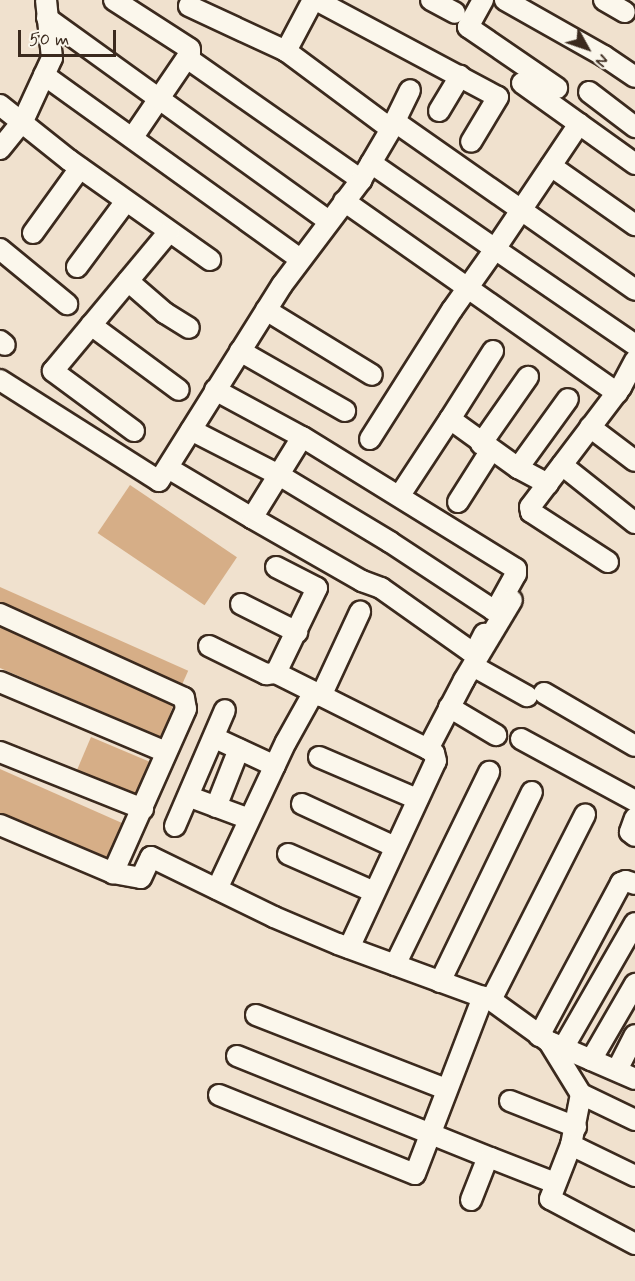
<!DOCTYPE html>
<html>
<head>
<meta charset="utf-8">
<style>
  body { margin:0 }
  #map { position:relative; width:635px; height:1281px; overflow:hidden; background:#f0e1ce; font-family:Mynerve,sans-serif }
  div>[style] { position:absolute }
  [style*='--x'] { left:calc(var(--x)*1px); top:calc(var(--y)*1px); width:calc(var(--w)*1px); rotate:calc(var(--a)*1deg) }
  .building>* { inset:0; background:#d6ae87; transform-origin:0 0 }
  .roads { filter:drop-shadow(2px 0 #3b2a1e) drop-shadow(-2px 0 #3b2a1e) drop-shadow(0 2px #3b2a1e) drop-shadow(0 -2px #3b2a1e) }
  .minor>* { height:20px; margin:-10px; padding:0 10px; transform-origin:10px; border-radius:10px; background:#fbf7ec }
  span { translate:-50% -50%; white-space:nowrap; text-align:center; line-height:1.15; -webkit-text-stroke:4.5px #fbf7ec; paint-order:stroke }
  .north { position:absolute; left:557px; top:18px; width:60px; height:60px; -webkit-text-stroke:4px #fbf7ec; paint-order:stroke; rotate:130deg; font-size:16px; font-weight:700; line-height:24px; text-align:center; color:#3b2a1e }
  .north::after { content:''; display:block; margin:auto; width:21px; height:27px; background:#3b2a1e; clip-path:polygon(50% 0,100% 100%,50% 72%,0 100%) }
  .scale { position:absolute; left:18px; top:30px; width:98px; height:27px; box-sizing:border-box; border:3px solid #3b2a1e; border-top:0; padding-left:8px; font-size:18px; line-height:21px; white-space:nowrap; color:#3b2a1e; -webkit-text-stroke:4px #fbf7ec; paint-order:stroke }
</style>
</head>
<body>
<div id="map">
  <div class="building">
    <i style="left:130px;top:485px;width:129px;height:58px;rotate:34deg"></i>
    <i style="left:0;top:587px;width:206px;height:15px;rotate:24deg"></i>
    <i style="clip-path:polygon(0 627px,173px 706px,161px 737px,0 668px)"></i>
    <i style="left:91px;top:737px;width:63px;height:36px;rotate:23deg"></i>
    <i style="clip-path:polygon(0 769px,122px 823px,107px 857px,0 813px)"></i>
  </div>
  <div class="roads">
    <div class="minor">
      <i style="--x:114;--y:0;--w:90;--a:32.8"></i>
      <i style="--x:190;--y:49;--w:4;--a:90"></i>
      <i style="--x:190;--y:53;--w:102;--a:124.2"></i>
      <i style="--x:313;--y:0;--w:58;--a:117.9"></i>
      <i style="--x:286;--y:51;--w:131;--a:36.6"></i>
      <i style="--x:391;--y:129;--w:43;--a:-64"></i>
      <i style="--x:316;--y:0;--w:206;--a:28.1"></i>
      <i style="--x:498;--y:97;--w:52;--a:121"></i>
      <i style="--x:431;--y:0;--w:27;--a:28"></i>
      <i style="--x:483;--y:0;--w:31;--a:119"></i>
      <i style="--x:468;--y:27;--w:108;--a:34.4"></i>
      <i style="--x:505;--y:0;--w:114;--a:29.5"></i>
      <i style="--x:604;--y:56;--w:37;--a:34"></i>
      <i style="--x:604;--y:0;--w:24;--a:30"></i>
      <i style="--x:189;--y:6;--w:107;--a:24.9"></i>
      <i style="--x:47;--y:18;--w:347;--a:35.8"></i>
      <i style="--x:187;--y:58;--w:213;--a:35"></i>
      <i style="--x:44;--y:75;--w:315;--a:35.7"></i>
      <i style="--x:522;--y:83;--w:139;--a:35.6"></i>
      <i style="--x:589;--y:92;--w:58;--a:37.3"></i>
      <i style="--x:0;--y:105;--w:88;--a:38.6"></i>
      <i style="--x:69;--y:160;--w:173;--a:35.3"></i>
      <i style="--x:439;--y:111;--w:41;--a:-59"></i>
      <i style="--x:394;--y:121;--w:294;--a:35"></i>
      <i style="--x:0;--y:149;--w:36;--a:-51"></i>
      <i style="--x:23;--y:121;--w:69;--a:-65.3"></i>
      <i style="--x:52;--y:58;--w:58;--a:-95.9"></i>
      <i style="--x:371;--y:163;--w:151;--a:34.7"></i>
      <i style="--x:495;--y:249;--w:151;--a:-56.1"></i>
      <i style="--x:551;--y:166;--w:103;--a:35.1"></i>
      <i style="--x:344;--y:201;--w:334;--a:35.1"></i>
      <i style="--x:33;--y:233;--w:80;--a:-54.1"></i>
      <i style="--x:0;--y:249;--w:87;--a:39.4"></i>
      <i style="--x:77;--y:267;--w:82;--a:-53.4"></i>
      <i style="--x:128;--y:281;--w:49;--a:40.9"></i>
      <i style="--x:165;--y:313;--w:28;--a:32"></i>
      <i style="--x:266;--y:310;--w:124;--a:31.5"></i>
      <i style="--x:91;--y:325;--w:109;--a:36.5"></i>
      <i style="--x:0;--y:341;--w:6;--a:39"></i>
      <i style="--x:240;--y:351;--w:121;--a:29.7"></i>
      <i style="--x:493;--y:351;--w:80;--a:122.3"></i>
      <i style="--x:450;--y:419;--w:84;--a:35.8"></i>
      <i style="--x:518;--y:468;--w:34;--a:28"></i>
      <i style="--x:0;--y:380;--w:188;--a:32.4"></i>
      <i style="--x:159;--y:481;--w:231;--a:-57.9"></i>
      <i style="--x:282;--y:285;--w:131;--a:-53"></i>
      <i style="--x:361;--y:180;--w:59;--a:-59.5"></i>
      <i style="--x:590;--y:427;--w:56;--a:37.1"></i>
      <i style="--x:191;--y:430;--w:99;--a:27.1"></i>
      <i style="--x:279;--y:475;--w:130;--a:31.1"></i>
      <i style="--x:390;--y:542;--w:123;--a:33.4"></i>
      <i style="--x:493;--y:610;--w:4;--a:-27"></i>
      <i style="--x:497;--y:608;--w:39;--a:-61"></i>
      <i style="--x:516;--y:574;--w:5;--a:-90"></i>
      <i style="--x:516;--y:569;--w:251;--a:-148.3"></i>
      <i style="--x:302;--y:437;--w:99;--a:-151.6"></i>
      <i style="--x:134;--y:431;--w:101;--a:-143.5"></i>
      <i style="--x:53;--y:371;--w:181;--a:-50.2"></i>
      <i style="--x:370;--y:439;--w:153;--a:-57.6"></i>
      <i style="--x:452;--y:310;--w:75;--a:-54.8"></i>
      <i style="--x:495;--y:249;--w:170;--a:34.4"></i>
      <i style="--x:481;--y:444;--w:82;--a:-55"></i>
      <i style="--x:562;--y:465;--w:93;--a:38.5"></i>
      <i style="--x:168;--y:468;--w:98;--a:30.8"></i>
      <i style="--x:252;--y:518;--w:95;--a:-58.3"></i>
      <i style="--x:518;--y:468;--w:85;--a:-54.1"></i>
      <i style="--x:400;--y:495;--w:91;--a:-56.7"></i>
      <i style="--x:458;--y:502;--w:62;--a:-57.6"></i>
      <i style="--x:252;--y:518;--w:127;--a:29.8"></i>
      <i style="--x:362;--y:581;--w:20;--a:20"></i>
      <i style="--x:381;--y:588;--w:109;--a:35.3"></i>
      <i style="--x:470;--y:651;--w:8;--a:-23"></i>
      <i style="--x:477;--y:648;--w:16;--a:-63"></i>
      <i style="--x:608;--y:562;--w:92;--a:-147"></i>
      <i style="--x:531;--y:512;--w:5;--a:-101"></i>
      <i style="--x:530;--y:507;--w:151;--a:-52.8"></i>
      <i style="--x:621;--y:387;--w:30;--a:-62"></i>
      <i style="--x:276;--y:567;--w:46;--a:27.1"></i>
      <i style="--x:317;--y:588;--w:94;--a:115.8"></i>
      <i style="--x:276;--y:673;--w:42;--a:26.6"></i>
      <i style="--x:241;--y:604;--w:63;--a:26.6"></i>
      <i style="--x:0;--y:614;--w:202;--a:24.5"></i>
      <i style="--x:184;--y:698;--w:11;--a:80"></i>
      <i style="--x:186;--y:709;--w:180;--a:114"></i>
      <i style="--x:209;--y:646;--w:64;--a:26.2"></i>
      <i style="--x:266;--y:674;--w:10;--a:-6"></i>
      <i style="--x:473;--y:666;--w:62;--a:29.1"></i>
      <i style="--x:0;--y:682;--w:180;--a:22.9"></i>
      <i style="--x:544;--y:693;--w:105;--a:30.2"></i>
      <i style="--x:321;--y:696;--w:93;--a:-65.1"></i>
      <i style="--x:449;--y:707;--w:55;--a:30.8"></i>
      <i style="--x:215;--y:738;--w:66;--a:25"></i>
      <i style="--x:521;--y:739;--w:130;--a:28.5"></i>
      <i style="--x:0;--y:752;--w:154;--a:21.7"></i>
      <i style="--x:319;--y:757;--w:107;--a:23.2"></i>
      <i style="--x:190;--y:797;--w:63;--a:20.4"></i>
      <i style="--x:302;--y:804;--w:102;--a:24.8"></i>
      <i style="--x:216;--y:807;--w:62;--a:-68.4"></i>
      <i style="--x:635;--y:818;--w:15;--a:110"></i>
      <i style="--x:630;--y:832;--w:6;--a:39"></i>
      <i style="--x:0;--y:825;--w:123;--a:23"></i>
      <i style="--x:113;--y:873;--w:28;--a:10"></i>
      <i style="--x:141;--y:878;--w:23;--a:-65"></i>
      <i style="--x:151;--y:857;--w:137;--a:26"></i>
      <i style="--x:274;--y:917;--w:69;--a:22.9"></i>
      <i style="--x:338;--y:944;--w:163;--a:20.1"></i>
      <i style="--x:491;--y:1000;--w:72;--a:35.9"></i>
      <i style="--x:549;--y:1042;--w:61;--a:58.4"></i>
      <i style="--x:581;--y:1094;--w:52;--a:101.1"></i>
      <i style="--x:571;--y:1145;--w:58;--a:111.3"></i>
      <i style="--x:550;--y:1199;--w:96;--a:27.9"></i>
      <i style="--x:175;--y:826;--w:126;--a:-66.7"></i>
      <i style="--x:288;--y:854;--w:94;--a:23.8"></i>
      <i style="--x:217;--y:889;--w:162;--a:-64.9"></i>
      <i style="--x:286;--y:742;--w:57;--a:-60.8"></i>
      <i style="--x:314;--y:692;--w:127;--a:26.6"></i>
      <i style="--x:349;--y:948;--w:206;--a:-65.1"></i>
      <i style="--x:436;--y:761;--w:8;--a:-104"></i>
      <i style="--x:434;--y:753;--w:7;--a:-146"></i>
      <i style="--x:428;--y:749;--w:78;--a:-62.4"></i>
      <i style="--x:464;--y:680;--w:93;--a:-59"></i>
      <i style="--x:395;--y:965;--w:215;--a:-64"></i>
      <i style="--x:440;--y:982;--w:211;--a:-64.2"></i>
      <i style="--x:491;--y:1000;--w:208;--a:-63.1"></i>
      <i style="--x:256;--y:1015;--w:204;--a:21.3"></i>
      <i style="--x:539;--y:1036;--w:174;--a:-61.8"></i>
      <i style="--x:621;--y:883;--w:5;--a:-22"></i>
      <i style="--x:626;--y:881;--w:9;--a:18"></i>
      <i style="--x:552;--y:1043;--w:90;--a:23.4"></i>
      <i style="--x:563;--y:1048;--w:144;--a:-60.1"></i>
      <i style="--x:237;--y:1056;--w:274;--a:21.9"></i>
      <i style="--x:591;--y:1060;--w:88;--a:-59.9"></i>
      <i style="--x:617;--y:1070;--w:39;--a:-63"></i>
      <i style="--x:581;--y:1094;--w:60;--a:25.7"></i>
      <i style="--x:219;--y:1095;--w:211;--a:22"></i>
      <i style="--x:415;--y:1174;--w:190;--a:-69"></i>
      <i style="--x:510;--y:1101;--w:71;--a:21.5"></i>
      <i style="--x:571;--y:1145;--w:71;--a:25.8"></i>
      <i style="--x:471;--y:1200;--w:41;--a:-68.5"></i>
      <i style="--x:486;--y:1162;--w:6;--a:-39"></i>
      <i style="--x:491;--y:1158;--w:69;--a:21.3"></i>
    </div>
  </div>
  <div class="north">N</div>
  <div class="scale">50 m</div>
</div>
</body>
</html>
